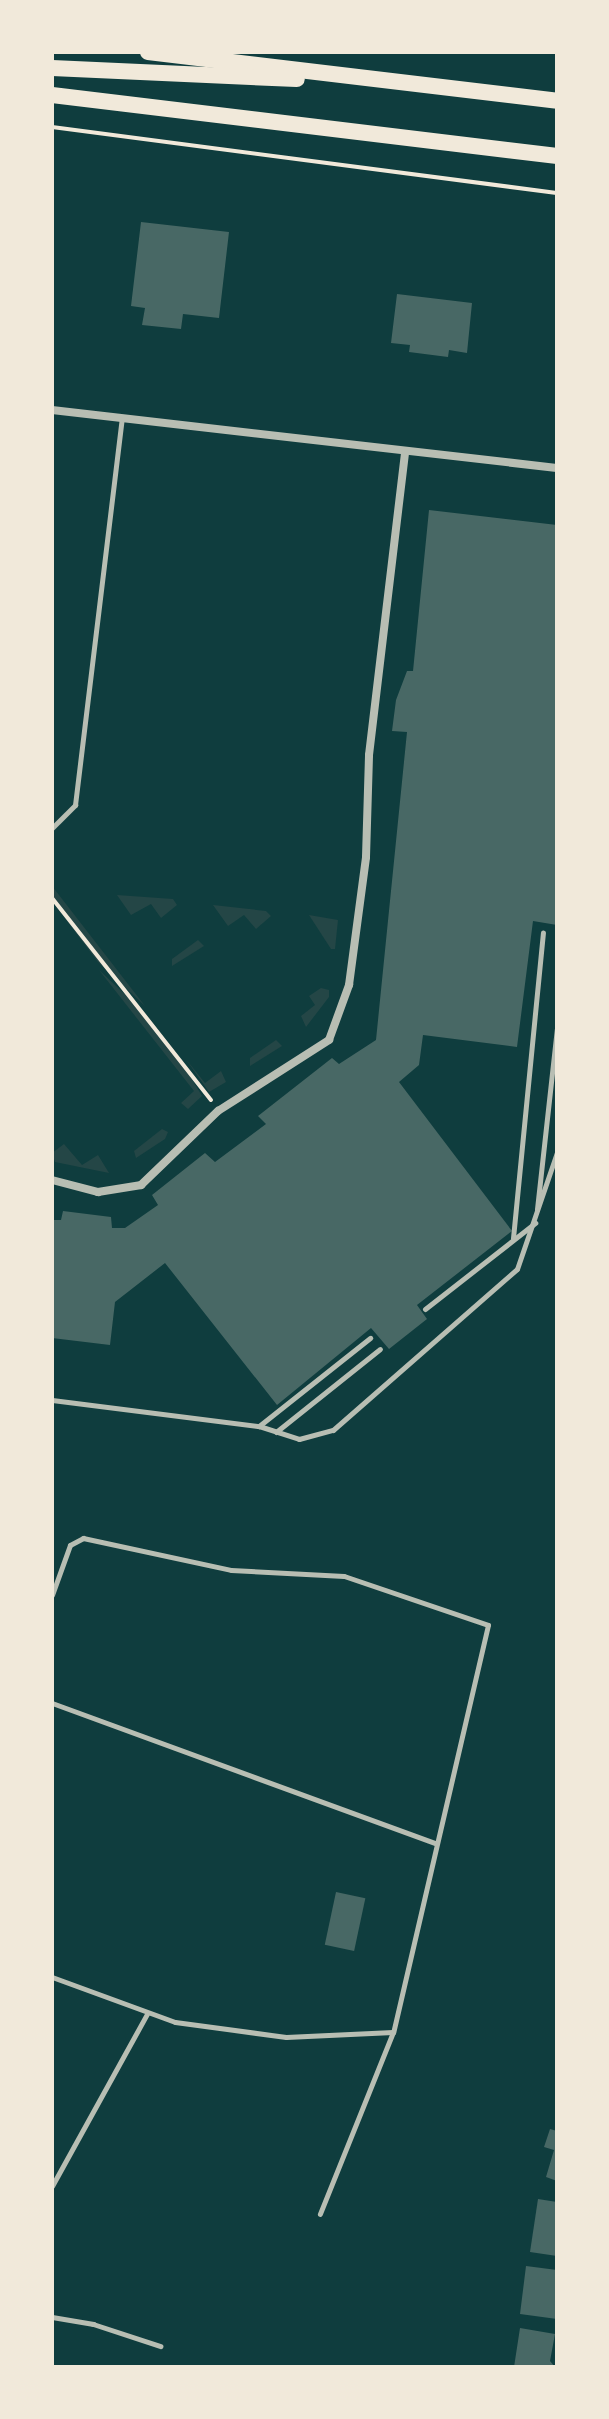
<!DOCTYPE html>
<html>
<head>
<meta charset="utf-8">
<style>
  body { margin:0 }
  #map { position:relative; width:609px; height:2419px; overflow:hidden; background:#0f3d3e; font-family:"PT Sans",sans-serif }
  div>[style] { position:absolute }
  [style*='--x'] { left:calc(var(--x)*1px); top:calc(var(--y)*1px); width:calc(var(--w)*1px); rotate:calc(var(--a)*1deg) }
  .green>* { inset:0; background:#244646 }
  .building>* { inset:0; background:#486865; transform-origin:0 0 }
  .path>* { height:4px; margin:-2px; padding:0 2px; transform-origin:2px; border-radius:2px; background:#f1e9da }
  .service>* { height:5px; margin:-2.5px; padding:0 2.5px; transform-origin:2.5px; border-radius:2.5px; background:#b8beb3 }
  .minor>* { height:8px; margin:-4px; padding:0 4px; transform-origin:4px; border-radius:4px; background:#b8beb3 }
  .primary>* { height:16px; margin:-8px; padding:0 8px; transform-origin:8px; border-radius:8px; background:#f1e9da }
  span { translate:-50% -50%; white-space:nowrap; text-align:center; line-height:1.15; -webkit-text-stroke:8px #f1e9da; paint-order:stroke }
  .frame { position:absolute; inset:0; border:54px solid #f1e9da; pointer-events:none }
</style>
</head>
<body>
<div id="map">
  <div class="green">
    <i style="clip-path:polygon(52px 886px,145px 1006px,98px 962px,52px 901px)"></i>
    <i style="clip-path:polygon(117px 895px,173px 899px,177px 905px,161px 918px,151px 904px,131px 915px)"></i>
    <i style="clip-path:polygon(213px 905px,266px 911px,271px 916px,256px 929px,244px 915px,228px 926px)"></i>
    <i style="clip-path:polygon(309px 915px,338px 920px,335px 949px,331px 949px)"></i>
    <i style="clip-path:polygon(198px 940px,204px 946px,172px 966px,172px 959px)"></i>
    <i style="clip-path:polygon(99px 970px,146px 1014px,176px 1053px,202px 1096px,188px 1109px,181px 1103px,194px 1091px)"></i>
    <i style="clip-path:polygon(321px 988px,329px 990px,329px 997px,306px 1027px,301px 1016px,315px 1005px,309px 996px)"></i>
    <i style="clip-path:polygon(276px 1040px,282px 1046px,250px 1066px,250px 1058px)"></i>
    <i style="clip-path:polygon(185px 1058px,205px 1083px,221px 1071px,226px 1082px,209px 1092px)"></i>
    <i style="clip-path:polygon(162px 1129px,168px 1132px,165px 1139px,136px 1158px,134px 1151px)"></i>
    <i style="clip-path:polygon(64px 1144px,82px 1165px,98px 1155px,109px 1173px,55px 1162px,52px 1153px)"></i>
  </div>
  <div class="building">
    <i style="clip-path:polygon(141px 222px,229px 232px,219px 318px,183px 314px,181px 329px,142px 325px,145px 308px,131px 306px)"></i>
    <i style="clip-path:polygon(397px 294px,472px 303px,467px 353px,449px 350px,448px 357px,409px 352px,410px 345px,391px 343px)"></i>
    <i style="clip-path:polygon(429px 510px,557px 525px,557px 925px,533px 921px,517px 1047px,423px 1035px,419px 1065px,399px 1082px,512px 1231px,417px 1305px,427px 1319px,389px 1349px,371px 1328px,277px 1405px,165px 1263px,115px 1302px,110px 1345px,52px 1338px,52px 1220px,61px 1220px,63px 1211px,111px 1217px,112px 1228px,125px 1228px,158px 1205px,152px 1195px,205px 1153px,215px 1162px,266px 1124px,258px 1116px,332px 1058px,339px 1064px,376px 1040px,407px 732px,392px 731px,396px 700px,407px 671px,413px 671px)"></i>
    <i style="left:336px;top:1892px;width:30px;height:54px;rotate:12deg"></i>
    <i style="clip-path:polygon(550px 2129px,557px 2131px,557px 2181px,546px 2177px,554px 2150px,544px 2147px)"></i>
    <i style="clip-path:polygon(538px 2199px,557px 2202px,557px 2256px,530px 2252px)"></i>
    <i style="clip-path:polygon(526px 2266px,557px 2270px,557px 2319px,520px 2314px)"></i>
    <i style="clip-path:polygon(520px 2328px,555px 2334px,550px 2361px,555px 2367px,514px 2367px)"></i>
  </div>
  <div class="path">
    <i style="--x:52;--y:127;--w:509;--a:7.45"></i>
    <i style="--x:52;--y:898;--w:257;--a:51.8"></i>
  </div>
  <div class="service">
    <i style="--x:52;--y:828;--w:33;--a:-45"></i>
    <i style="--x:75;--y:805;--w:390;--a:-83.1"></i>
    <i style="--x:537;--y:1209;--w:181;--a:-83.7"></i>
    <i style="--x:513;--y:1238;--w:307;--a:-84.4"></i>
    <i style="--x:425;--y:1309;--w:140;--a:-38"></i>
    <i style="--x:52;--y:1400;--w:209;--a:7.2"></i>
    <i style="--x:259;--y:1426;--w:42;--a:18"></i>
    <i style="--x:299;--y:1439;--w:35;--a:-15"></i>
    <i style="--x:333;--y:1430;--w:244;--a:-41.2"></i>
    <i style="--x:517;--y:1269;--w:124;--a:-71.1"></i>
    <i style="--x:259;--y:1426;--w:142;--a:-38.4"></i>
    <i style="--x:276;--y:1432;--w:133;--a:-38.6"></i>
    <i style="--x:52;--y:1595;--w:53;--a:-70.2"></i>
    <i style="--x:70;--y:1545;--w:15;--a:-28"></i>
    <i style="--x:83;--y:1538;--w:151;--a:12.2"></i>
    <i style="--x:231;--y:1570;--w:113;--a:3"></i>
    <i style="--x:344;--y:1576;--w:152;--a:18.8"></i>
    <i style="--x:488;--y:1625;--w:418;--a:103.1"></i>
    <i style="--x:393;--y:2032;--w:196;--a:111.9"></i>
    <i style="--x:52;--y:1703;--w:408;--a:20.1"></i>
    <i style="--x:52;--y:1977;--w:131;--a:20.1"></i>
    <i style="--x:175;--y:2022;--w:112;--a:7.7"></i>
    <i style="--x:286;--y:2037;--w:107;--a:-2.7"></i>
    <i style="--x:52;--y:2186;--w:196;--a:-61.1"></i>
    <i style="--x:52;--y:2317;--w:42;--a:9.7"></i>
    <i style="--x:93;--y:2324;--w:71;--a:18.2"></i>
  </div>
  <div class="minor">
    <i style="--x:52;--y:410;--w:508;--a:6.55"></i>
    <i style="--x:52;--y:1180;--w:48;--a:14.6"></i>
    <i style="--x:98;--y:1192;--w:44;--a:-9.2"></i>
    <i style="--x:141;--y:1185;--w:107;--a:-43.9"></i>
    <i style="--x:218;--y:1111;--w:132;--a:-32.6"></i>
    <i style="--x:329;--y:1040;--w:59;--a:-70"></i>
    <i style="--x:349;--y:985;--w:129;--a:-82.4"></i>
    <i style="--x:366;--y:857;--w:102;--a:-88.3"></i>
    <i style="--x:369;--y:755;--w:306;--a:-83.2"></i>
  </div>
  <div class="primary">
    <i style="--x:148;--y:52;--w:412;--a:6.8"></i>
    <i style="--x:52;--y:68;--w:245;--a:2.6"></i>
    <i style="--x:52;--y:95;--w:509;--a:6.89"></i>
  </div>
  <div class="frame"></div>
</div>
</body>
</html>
